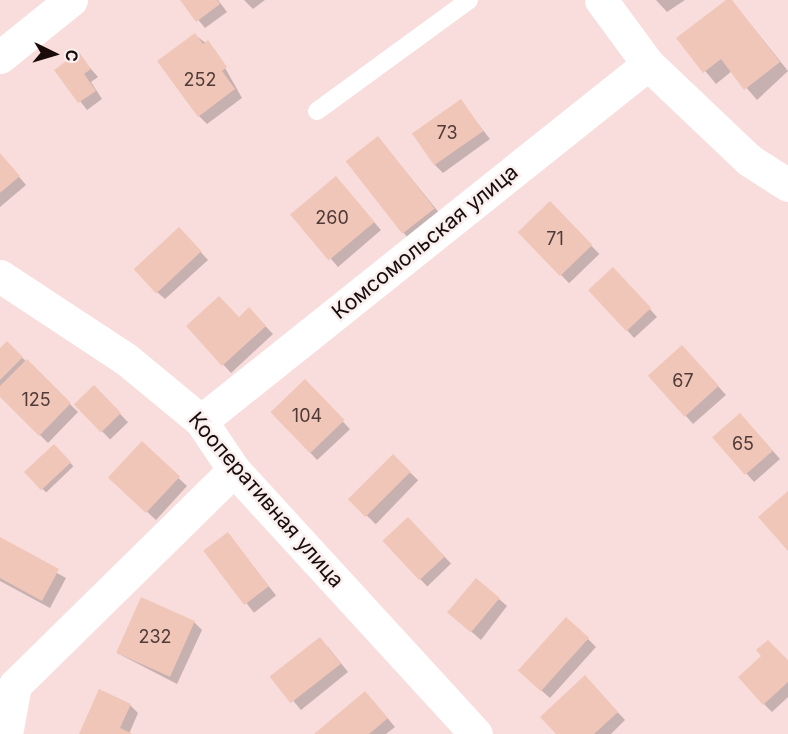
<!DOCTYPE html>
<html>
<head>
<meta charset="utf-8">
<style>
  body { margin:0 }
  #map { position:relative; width:788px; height:734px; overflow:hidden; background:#f9dddc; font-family:Inter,sans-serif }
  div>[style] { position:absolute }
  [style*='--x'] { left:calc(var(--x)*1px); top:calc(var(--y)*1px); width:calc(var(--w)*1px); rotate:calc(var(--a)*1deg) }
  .shadow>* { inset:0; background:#0003; transform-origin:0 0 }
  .building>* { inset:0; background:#f0c6b8; transform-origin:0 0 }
  .service>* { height:18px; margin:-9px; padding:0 9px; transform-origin:9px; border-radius:9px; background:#fff }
  .minor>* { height:33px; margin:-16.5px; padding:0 16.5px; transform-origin:16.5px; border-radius:16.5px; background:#fff }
  .tertiary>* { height:33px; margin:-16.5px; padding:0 16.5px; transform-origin:16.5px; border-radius:16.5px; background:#fff }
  span { translate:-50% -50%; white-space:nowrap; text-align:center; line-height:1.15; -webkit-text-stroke:5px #f9efef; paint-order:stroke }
  .number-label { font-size:18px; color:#503a37 }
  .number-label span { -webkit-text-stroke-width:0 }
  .street-label { font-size:21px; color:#1b0c0c }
  .north { position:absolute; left:24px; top:24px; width:60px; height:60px; -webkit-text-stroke:4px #f9efef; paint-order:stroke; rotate:95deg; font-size:16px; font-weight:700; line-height:24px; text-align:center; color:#1b0c0c }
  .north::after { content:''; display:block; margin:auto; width:21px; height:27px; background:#1b0c0c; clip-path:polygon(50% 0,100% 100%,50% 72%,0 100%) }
</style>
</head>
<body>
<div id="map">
  <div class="shadow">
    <i style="clip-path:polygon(182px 0,218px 0,227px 12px,205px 28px)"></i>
    <i style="clip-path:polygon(244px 0,265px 0,253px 9px)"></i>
    <i style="clip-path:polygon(656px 0,685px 0,667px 12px)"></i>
    <i style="clip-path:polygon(731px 0,788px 71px,757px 100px,732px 71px,716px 84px,678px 38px)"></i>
    <i style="clip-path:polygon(195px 35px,215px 50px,242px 98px,207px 124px,199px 116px)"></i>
    <i style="clip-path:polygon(78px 54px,98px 77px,91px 82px,102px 99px,87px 110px,56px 70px)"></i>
    <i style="clip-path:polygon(460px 101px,490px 139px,443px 173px,435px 165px)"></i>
    <i style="left:385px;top:146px;width:91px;height:40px;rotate:51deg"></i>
    <i style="clip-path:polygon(0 154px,26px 185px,0 207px)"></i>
    <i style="clip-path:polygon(343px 186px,381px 230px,338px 267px,293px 215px)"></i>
    <i style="left:550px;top:203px;width:71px;height:42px;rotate:46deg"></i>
    <i style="clip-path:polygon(187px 237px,208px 260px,165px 299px,157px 292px)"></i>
    <i style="clip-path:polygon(621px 277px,657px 317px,634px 338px,627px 330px)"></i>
    <i style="clip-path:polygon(249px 309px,273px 334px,231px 373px,188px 326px,239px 319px)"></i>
    <i style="clip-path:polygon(7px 343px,78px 412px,48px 443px,0 395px,0 351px)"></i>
    <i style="clip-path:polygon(690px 355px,726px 395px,693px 424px,686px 416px)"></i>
    <i style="left:305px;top:381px;width:66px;height:45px;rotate:47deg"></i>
    <i style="left:94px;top:387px;width:49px;height:25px;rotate:46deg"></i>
    <i style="clip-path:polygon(747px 422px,780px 459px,754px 482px,714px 437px)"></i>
    <i style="clip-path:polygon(142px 444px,187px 486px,156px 520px,118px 485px)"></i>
    <i style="left:54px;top:446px;width:28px;height:38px;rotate:46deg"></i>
    <i style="left:393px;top:456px;width:35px;height:61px;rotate:44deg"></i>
    <i style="left:408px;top:519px;width:62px;height:33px;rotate:46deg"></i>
    <i style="left:228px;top:534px;width:78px;height:28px;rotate:52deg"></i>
    <i style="clip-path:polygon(0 541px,66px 578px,50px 608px,0 581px)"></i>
    <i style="clip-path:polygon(499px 599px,507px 606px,481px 640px,450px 613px)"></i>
    <i style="clip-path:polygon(194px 622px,202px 630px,177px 684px,117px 653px)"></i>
    <i style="clip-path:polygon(588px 639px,596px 647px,550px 698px,527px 678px)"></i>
    <i style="clip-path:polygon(328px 647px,348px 672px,301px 710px,273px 677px)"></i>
    <i style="clip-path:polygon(788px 662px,788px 697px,772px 712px,764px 704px)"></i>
    <i style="clip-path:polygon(592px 685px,625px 720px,611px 734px,558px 734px)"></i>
    <i style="clip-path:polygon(373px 701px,395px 727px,386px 734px,317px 734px)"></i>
    <i style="clip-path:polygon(130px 705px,138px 713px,129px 734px,80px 734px)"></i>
  </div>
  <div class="building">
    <i style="clip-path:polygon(180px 0,217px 0,220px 4px,196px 22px)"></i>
    <i style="clip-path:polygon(726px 0,732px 0,780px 62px,744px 90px,721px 59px,703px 73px,676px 38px)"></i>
    <i style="clip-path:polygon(195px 33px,203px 44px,208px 40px,227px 67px,222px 71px,235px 89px,198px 117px,157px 61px)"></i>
    <i style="clip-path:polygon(79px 52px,91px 69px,84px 74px,96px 91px,78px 103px,54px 70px)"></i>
    <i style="left:461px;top:99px;width:39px;height:60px;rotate:55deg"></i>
    <i style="left:378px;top:136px;width:92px;height:41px;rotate:52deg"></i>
    <i style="clip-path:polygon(0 153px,20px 176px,0 193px)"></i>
    <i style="left:336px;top:176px;width:60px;height:60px;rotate:50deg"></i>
    <i style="left:550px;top:201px;width:61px;height:45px;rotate:46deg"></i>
    <i style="left:179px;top:227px;width:33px;height:62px;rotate:47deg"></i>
    <i style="left:613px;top:267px;width:56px;height:34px;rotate:47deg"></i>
    <i style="clip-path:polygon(219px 296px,239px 317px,249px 307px,266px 326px,222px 366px,186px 326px)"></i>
    <i style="clip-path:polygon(7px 341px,23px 357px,0 380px,0 348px)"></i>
    <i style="left:682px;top:345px;width:55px;height:46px;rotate:48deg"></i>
    <i style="clip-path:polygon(27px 359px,71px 403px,39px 436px,0 397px,0 386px)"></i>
    <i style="left:305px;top:379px;width:57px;height:48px;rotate:46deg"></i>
    <i style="left:94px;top:385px;width:39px;height:28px;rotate:46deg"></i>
    <i style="left:740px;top:413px;width:50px;height:37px;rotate:49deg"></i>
    <i style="left:142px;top:441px;width:52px;height:50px;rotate:43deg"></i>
    <i style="left:54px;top:444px;width:25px;height:41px;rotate:47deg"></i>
    <i style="left:393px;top:454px;width:25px;height:64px;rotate:45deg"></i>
    <i style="clip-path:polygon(788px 491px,788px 551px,758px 517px)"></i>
    <i style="left:408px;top:517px;width:54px;height:35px;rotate:47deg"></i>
    <i style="left:228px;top:532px;width:68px;height:31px;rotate:53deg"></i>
    <i style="clip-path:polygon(0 537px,59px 569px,42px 601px,0 578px)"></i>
    <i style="left:476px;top:578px;width:31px;height:45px;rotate:40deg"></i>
    <i style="left:141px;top:597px;width:59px;height:61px;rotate:24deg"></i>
    <i style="left:566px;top:617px;width:31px;height:72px;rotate:42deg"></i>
    <i style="left:320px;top:637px;width:34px;height:64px;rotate:52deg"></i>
    <i style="clip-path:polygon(768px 640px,788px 660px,788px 682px,763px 705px,738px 677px,761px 656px,756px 650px)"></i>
    <i style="clip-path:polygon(585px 675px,618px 712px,594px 734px,556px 734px,540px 717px)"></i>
    <i style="clip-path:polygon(99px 689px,131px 704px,120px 728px,133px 734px,79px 734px)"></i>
    <i style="clip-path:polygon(365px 691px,388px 718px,369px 734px,314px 734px)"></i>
  </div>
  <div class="service">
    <i style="--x:317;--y:111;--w:188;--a:-36.1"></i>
  </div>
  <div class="minor">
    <i style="--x:0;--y:57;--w:91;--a:-38.8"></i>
    <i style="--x:0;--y:276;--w:151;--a:33.4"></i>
    <i style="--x:126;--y:359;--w:97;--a:39.6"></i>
    <i style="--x:201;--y:421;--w:59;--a:56"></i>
    <i style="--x:234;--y:470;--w:358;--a:47.5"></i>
    <i style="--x:201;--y:421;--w:572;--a:-38.61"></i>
    <i style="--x:6;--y:734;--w:50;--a:-79.6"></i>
    <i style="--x:15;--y:685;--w:307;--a:-44.5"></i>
  </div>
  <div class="tertiary">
    <i style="--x:601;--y:0;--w:79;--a:53.7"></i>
    <i style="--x:648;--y:64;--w:139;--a:43.5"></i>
    <i style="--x:749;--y:160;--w:46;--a:32.7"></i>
  </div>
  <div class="number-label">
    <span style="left:200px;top:80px">252</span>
    <span style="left:447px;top:133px">73</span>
    <span style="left:332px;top:218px">260</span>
    <span style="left:555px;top:239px">71</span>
    <span style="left:683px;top:381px">67</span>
    <span style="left:36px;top:400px">125</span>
    <span style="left:307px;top:416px">104</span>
    <span style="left:743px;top:444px">65</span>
    <span style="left:155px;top:637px">232</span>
  </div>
  <div class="street-label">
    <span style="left:425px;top:242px;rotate:-39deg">Комсомольская улица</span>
    <span style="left:266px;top:500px;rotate:49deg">Кооперативная улица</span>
  </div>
  <div class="north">С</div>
</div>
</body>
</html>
